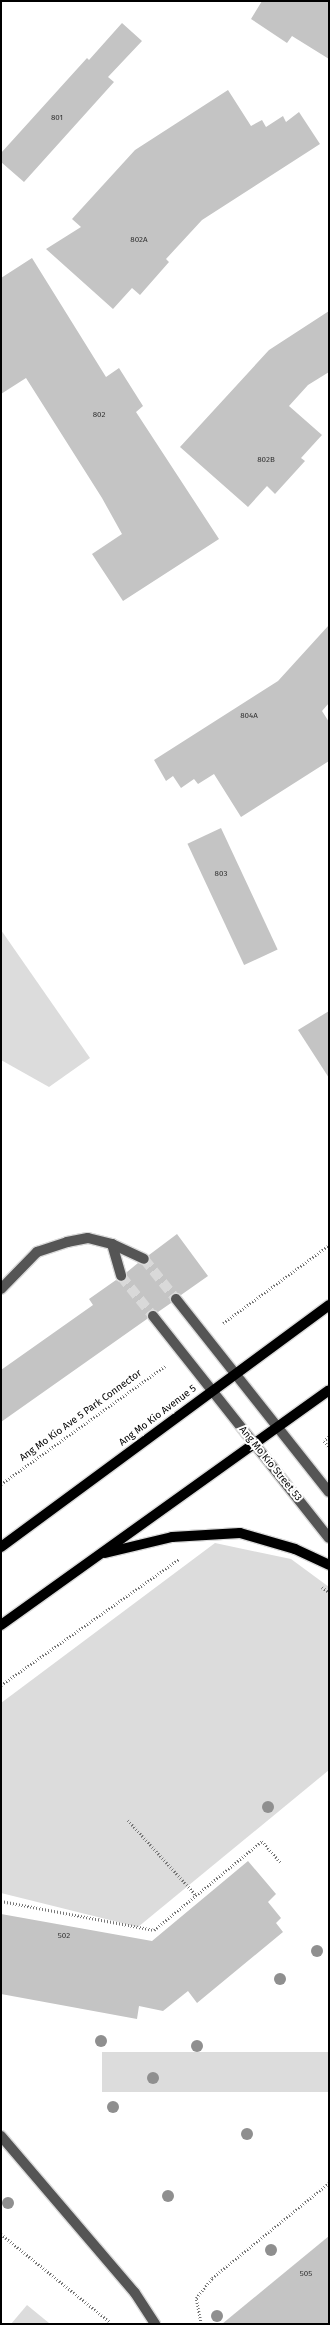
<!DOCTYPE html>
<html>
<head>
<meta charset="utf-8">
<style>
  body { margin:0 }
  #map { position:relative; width:330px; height:2325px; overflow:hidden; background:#fff; font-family:"Fira Sans",sans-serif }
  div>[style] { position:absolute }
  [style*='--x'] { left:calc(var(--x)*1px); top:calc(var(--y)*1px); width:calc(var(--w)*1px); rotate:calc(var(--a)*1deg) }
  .green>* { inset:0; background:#dcdcdc; transform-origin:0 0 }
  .building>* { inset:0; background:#c4c4c4; transform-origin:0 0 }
  .minor-tunnel>* { height:10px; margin-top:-5px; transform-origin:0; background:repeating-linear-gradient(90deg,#d9d9d9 0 10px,transparent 0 15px) }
  .path>* { height:2.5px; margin-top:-1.25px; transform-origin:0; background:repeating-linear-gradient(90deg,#777 0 1px,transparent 0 3px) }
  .roads { filter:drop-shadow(1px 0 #dbdbdb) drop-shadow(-1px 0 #dbdbdb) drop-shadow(0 1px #dbdbdb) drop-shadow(0 -1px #dbdbdb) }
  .minor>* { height:10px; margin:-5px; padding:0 5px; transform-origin:5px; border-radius:5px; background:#555 }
  .major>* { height:10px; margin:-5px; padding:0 5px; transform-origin:5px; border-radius:5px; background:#000 }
  .trees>* { width:12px; height:12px; margin:-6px; border-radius:50%; background:#8f8f8f }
  span { translate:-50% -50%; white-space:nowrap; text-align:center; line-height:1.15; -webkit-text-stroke:4px #fff; paint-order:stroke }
  .number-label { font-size:8px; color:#313131 }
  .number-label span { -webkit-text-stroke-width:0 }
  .street-label { font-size:10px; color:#000 }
  .frame { position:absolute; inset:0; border:2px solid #000; pointer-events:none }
</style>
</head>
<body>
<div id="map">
  <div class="green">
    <i style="clip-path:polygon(1px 930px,90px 1058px,49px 1087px,1px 1060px)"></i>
    <i style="clip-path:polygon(215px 1543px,291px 1559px,329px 1587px,329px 1770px,138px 1927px,1px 1893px,1px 1703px)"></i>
    <i style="left:329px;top:2052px;width:40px;height:227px;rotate:90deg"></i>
    <i style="clip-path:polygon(27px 2305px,49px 2323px,48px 2324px,11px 2324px)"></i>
  </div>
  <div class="building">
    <i style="clip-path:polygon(262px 1px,329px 1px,329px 59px,292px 36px,287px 43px,251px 19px)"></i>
    <i style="clip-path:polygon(122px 23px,142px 41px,108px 77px,114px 82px,24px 182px,1px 162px,1px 153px,87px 58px,89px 60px)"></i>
    <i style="clip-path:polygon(228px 90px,251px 126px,262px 120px,266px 127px,283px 116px,286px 122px,299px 112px,320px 144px,202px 220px,166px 259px,169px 262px,140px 295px,132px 288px,113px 309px,46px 249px,81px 227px,72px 219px,135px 150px)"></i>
    <i style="clip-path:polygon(32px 258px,106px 377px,119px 368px,143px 406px,136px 412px,219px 539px,123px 601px,92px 554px,122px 534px,102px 498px,26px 378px,1px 394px,1px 278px)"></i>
    <i style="clip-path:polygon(329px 311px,329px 372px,308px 385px,289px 406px,322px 435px,301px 458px,305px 461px,275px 494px,267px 486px,248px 507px,180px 447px,269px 350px)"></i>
    <i style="clip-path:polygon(329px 625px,329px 703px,322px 711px,329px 722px,329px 761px,241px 817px,214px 774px,198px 784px,194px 779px,181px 788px,173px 776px,166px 781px,154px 760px,278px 681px)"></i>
    <i style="left:221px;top:828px;width:134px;height:37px;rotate:65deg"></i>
    <i style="clip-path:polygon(329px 1011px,329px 1078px,298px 1030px)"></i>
    <i style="clip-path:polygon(177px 1234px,208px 1276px,181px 1295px,172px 1294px,171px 1303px,158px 1312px,149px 1311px,147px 1319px,1px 1422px,1px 1370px,93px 1305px,89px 1299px,116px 1280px,120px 1282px,125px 1281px,127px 1272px,138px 1263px,148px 1264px,149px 1255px)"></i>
    <i style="clip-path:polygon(248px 1861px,276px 1894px,268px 1902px,281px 1918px,276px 1923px,283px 1932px,197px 2003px,188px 1991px,163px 2011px,139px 2006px,137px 2019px,1px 1994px,1px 1914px,152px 1941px)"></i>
    <i style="clip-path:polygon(329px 2236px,329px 2324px,222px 2324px)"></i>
  </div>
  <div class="minor-tunnel">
    <i style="--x:144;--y:1259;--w:51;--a:51.3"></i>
    <i style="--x:121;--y:1276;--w:51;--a:51.3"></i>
  </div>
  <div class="path">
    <i style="--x:223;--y:1323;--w:132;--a:-36.3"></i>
    <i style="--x:329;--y:1437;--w:6;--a:141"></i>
    <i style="--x:324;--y:1441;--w:8;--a:50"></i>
    <i style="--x:1;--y:1484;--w:202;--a:-35.7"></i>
    <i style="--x:322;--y:1587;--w:9;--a:36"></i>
    <i style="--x:1;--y:1685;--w:218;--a:-35.3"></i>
    <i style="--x:128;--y:1820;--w:101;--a:47.8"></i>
    <i style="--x:1;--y:1901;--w:156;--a:10.7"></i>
    <i style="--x:154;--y:1930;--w:140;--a:-39.5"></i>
    <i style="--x:262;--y:1841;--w:29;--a:49"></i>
    <i style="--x:1;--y:2234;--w:140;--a:38.9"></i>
    <i style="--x:201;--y:2324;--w:26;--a:-101"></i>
    <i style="--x:196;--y:2298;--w:26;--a:-51"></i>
    <i style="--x:212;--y:2278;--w:151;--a:-39.1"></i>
  </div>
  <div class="roads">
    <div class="minor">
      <i style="--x:112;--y:1244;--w:33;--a:74"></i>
      <i style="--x:1;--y:1289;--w:52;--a:-45.8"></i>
      <i style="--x:37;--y:1252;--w:32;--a:-18"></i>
      <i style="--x:67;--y:1242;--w:21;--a:-11"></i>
      <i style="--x:88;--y:1238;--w:25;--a:14"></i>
      <i style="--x:112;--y:1244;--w:35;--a:25"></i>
      <i style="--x:176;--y:1299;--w:246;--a:51.6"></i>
      <i style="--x:153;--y:1316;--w:283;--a:51.6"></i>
      <i style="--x:1;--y:2136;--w:206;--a:49.5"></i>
      <i style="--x:135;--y:2293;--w:37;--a:57"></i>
    </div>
    <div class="major">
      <i style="--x:1;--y:1547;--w:408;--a:-36.4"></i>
      <i style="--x:105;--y:1553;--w:69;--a:-13.4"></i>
      <i style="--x:172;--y:1537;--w:68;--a:-3.4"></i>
      <i style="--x:240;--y:1533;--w:57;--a:16.2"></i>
      <i style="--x:295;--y:1549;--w:38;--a:25"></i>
      <i style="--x:1;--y:1625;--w:403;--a:-35.6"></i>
    </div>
  </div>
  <div class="trees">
    <i style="left:268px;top:1807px"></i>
    <i style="left:317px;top:1951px"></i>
    <i style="left:280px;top:1979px"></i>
    <i style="left:101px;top:2041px"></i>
    <i style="left:197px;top:2046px"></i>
    <i style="left:153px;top:2078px"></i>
    <i style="left:113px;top:2107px"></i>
    <i style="left:247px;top:2134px"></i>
    <i style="left:168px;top:2196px"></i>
    <i style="left:8px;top:2203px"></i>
    <i style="left:271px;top:2250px"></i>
    <i style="left:217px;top:2316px"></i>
  </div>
  <div class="number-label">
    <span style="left:57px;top:118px">801</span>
    <span style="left:139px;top:240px">802A</span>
    <span style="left:99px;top:415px">802</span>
    <span style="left:266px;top:460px">802B</span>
    <span style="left:249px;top:716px">804A</span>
    <span style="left:221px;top:874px">803</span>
    <span style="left:64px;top:1936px">502</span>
    <span style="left:306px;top:2274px">505</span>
  </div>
  <div class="street-label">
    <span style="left:81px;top:1416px;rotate:-36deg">Ang Mo Kio Ave 5 Park Connector</span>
    <span style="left:158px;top:1416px;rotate:-37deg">Ang Mo Kio Avenue 5</span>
    <span style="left:270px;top:1464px;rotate:51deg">Ang Mo Kio Street 53</span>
  </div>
  <div class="frame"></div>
</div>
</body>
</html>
